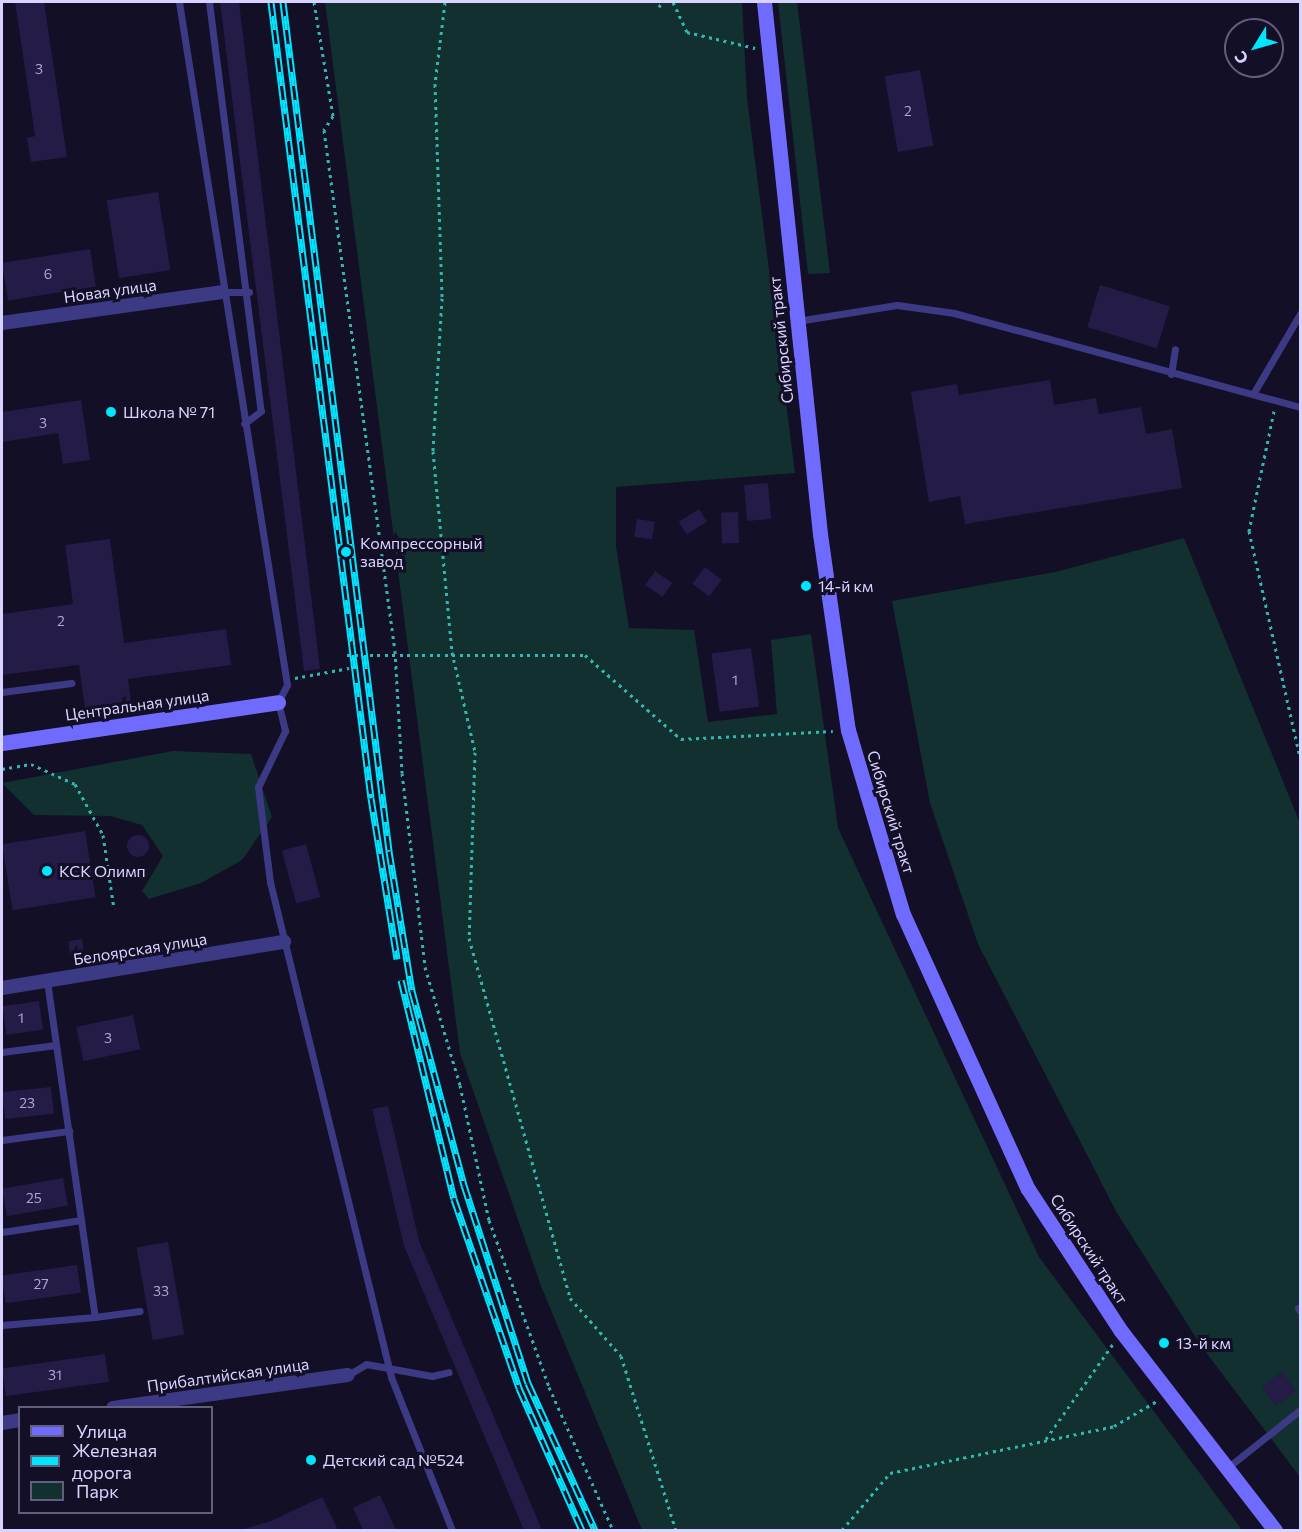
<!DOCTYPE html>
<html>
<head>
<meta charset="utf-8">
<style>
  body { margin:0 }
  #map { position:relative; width:1302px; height:1532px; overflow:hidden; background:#130f26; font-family:Commissioner,sans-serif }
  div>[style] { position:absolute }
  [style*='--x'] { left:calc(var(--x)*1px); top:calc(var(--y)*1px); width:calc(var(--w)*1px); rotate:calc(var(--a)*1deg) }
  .green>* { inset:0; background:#12302f }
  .building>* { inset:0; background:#241b47; transform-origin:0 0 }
  .round { border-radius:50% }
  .path>* { height:3px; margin-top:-1.5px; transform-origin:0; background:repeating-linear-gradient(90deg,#2fb8b0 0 3px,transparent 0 7.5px) }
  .lane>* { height:7px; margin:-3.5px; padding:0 3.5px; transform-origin:3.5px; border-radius:3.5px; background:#3d3a85 }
  .street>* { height:14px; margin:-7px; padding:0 7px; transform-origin:7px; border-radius:7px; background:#3d3a85 }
  .secondary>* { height:15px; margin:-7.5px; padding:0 7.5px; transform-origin:7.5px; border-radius:7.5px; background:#6f6bff }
  .rail>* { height:7px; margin-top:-3.5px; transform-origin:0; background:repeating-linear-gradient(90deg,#130f26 0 14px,#00e5ff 0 28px); box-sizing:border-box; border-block:2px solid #00e5ff }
  .dots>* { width:16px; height:16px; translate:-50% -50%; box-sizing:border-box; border:3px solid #130f26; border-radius:50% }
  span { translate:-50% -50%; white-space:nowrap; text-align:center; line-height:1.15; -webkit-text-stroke:6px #130f26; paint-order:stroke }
  .number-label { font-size:14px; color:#aca6d1 }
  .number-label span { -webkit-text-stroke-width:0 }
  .street-label { font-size:16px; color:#d9d4ff }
  .poi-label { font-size:16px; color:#d9d4ff }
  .left { translate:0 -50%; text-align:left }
  .frame { position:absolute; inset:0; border:3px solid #d9d4ff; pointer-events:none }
  .legend { position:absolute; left:18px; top:1406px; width:195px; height:108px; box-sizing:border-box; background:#130f26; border:2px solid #625e7d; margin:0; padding:8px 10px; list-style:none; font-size:18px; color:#d9d4ff }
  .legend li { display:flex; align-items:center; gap:12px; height:30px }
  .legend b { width:30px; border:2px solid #625e7d }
  .north { position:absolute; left:1224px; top:18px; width:60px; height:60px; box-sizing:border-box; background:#130f26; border:2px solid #625e7d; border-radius:50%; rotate:233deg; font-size:16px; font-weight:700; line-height:24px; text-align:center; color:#d9d4ff }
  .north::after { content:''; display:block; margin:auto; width:21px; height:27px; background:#00e5ff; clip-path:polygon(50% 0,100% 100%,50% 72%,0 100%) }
</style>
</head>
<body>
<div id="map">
  <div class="green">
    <i style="clip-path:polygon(325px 2px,742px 2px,747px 98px,795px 473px,616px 487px,616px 546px,629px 628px,694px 630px,708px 722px,777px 714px,771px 640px,811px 634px,838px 828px,1039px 1257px,1242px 1530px,642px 1530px,541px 1286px,460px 1053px)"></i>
    <i style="clip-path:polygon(778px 2px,797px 2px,830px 273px,808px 274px)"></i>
    <i style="clip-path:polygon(1184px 538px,1300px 823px,1300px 1477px,1202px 1347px,1117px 1213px,978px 944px,930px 803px,892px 601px,1055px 572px)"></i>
    <i style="clip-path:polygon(173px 751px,251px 754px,272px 817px,242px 860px,201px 883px,149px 899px,142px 891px,163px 856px,142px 825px,110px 816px,34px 815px,2px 783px)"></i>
  </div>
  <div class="building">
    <i style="clip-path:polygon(15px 2px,44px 2px,67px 157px,31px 162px,27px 138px,35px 136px)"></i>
    <i style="clip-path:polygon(220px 2px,239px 2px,320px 669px,304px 671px)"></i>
    <i style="left:920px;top:70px;width:77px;height:36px;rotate:80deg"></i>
    <i style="left:158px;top:192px;width:79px;height:52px;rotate:81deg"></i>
    <i style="left:90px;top:249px;width:38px;height:89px;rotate:81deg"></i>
    <i style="left:1100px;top:285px;width:73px;height:44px;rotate:17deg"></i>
    <i style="clip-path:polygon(1050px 380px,1054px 405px,1096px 398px,1099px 414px,1141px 407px,1146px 434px,1172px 429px,1182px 488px,965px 524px,960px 496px,929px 502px,911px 392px,957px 384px,959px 395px)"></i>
    <i style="clip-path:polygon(81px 400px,90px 460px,63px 464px,58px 433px,2px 442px,2px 412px)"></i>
    <i style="left:768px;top:483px;width:36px;height:24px;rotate:85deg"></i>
    <i style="left:699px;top:509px;width:15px;height:24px;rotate:58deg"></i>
    <i style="left:738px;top:512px;width:31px;height:17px;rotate:88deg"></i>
    <i style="left:637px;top:519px;width:18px;height:18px;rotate:9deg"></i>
    <i style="clip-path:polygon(110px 539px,124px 643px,226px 629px,231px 665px,128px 679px,131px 702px,85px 708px,79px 665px,2px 675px,2px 614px,73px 604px,65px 545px)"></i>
    <i style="left:705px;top:567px;width:21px;height:21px;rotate:37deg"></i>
    <i style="left:655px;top:571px;width:21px;height:17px;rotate:35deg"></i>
    <i style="left:751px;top:648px;width:59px;height:40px;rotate:82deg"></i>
    <i style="left:85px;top:831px;width:67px;height:84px;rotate:81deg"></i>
    <i class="round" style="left:127px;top:835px;width:22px;height:22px"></i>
    <i style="left:306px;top:844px;width:55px;height:25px;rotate:75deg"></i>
    <i style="left:82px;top:939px;width:18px;height:14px;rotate:81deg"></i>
    <i style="left:39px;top:1001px;width:29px;height:37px;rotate:82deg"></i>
    <i style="left:133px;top:1015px;width:35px;height:58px;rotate:78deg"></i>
    <i style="left:51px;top:1087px;width:27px;height:49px;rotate:84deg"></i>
    <i style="clip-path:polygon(388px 1106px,419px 1241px,542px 1530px,524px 1530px,404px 1246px,372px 1109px)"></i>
    <i style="left:63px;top:1178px;width:28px;height:62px;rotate:80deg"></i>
    <i style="left:168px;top:1242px;width:94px;height:32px;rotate:80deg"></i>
    <i style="left:77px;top:1265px;width:28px;height:76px;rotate:82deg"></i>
    <i style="left:105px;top:1354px;width:28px;height:104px;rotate:82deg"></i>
    <i style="left:1282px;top:1372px;width:24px;height:25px;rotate:54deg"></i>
    <i style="clip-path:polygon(380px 1495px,396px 1530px,363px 1530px,353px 1508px)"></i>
    <i style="clip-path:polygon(322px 1497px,338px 1530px,241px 1530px,271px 1521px)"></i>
  </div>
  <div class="path">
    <i style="--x:314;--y:2;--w:116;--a:80.5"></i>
    <i style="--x:333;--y:116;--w:17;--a:123"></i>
    <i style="--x:324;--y:130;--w:526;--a:82.24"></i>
    <i style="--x:395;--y:651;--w:122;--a:86.7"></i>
    <i style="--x:402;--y:773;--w:195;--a:83.2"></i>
    <i style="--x:425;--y:967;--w:123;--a:73.5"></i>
    <i style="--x:460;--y:1085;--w:138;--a:77.9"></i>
    <i style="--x:489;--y:1220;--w:177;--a:70.2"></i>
    <i style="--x:549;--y:1387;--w:157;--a:65.9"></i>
    <i style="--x:445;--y:2;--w:83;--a:97"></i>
    <i style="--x:435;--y:84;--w:214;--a:88.1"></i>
    <i style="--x:442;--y:298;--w:153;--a:93.4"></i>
    <i style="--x:433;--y:451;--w:202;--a:84.6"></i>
    <i style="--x:452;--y:652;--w:103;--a:77"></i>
    <i style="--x:475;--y:752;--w:186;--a:91.8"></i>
    <i style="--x:469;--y:938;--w:374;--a:74.3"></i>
    <i style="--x:570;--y:1298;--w:77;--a:48.7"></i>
    <i style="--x:621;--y:1356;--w:182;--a:72.5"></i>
    <i style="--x:673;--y:2;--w:33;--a:65"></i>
    <i style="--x:687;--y:32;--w:70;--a:13.2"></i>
    <i style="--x:659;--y:7;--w:6;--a:-59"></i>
    <i style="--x:1274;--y:411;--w:123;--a:101.8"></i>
    <i style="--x:1249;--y:531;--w:232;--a:77.3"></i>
    <i style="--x:347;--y:655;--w:238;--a:0"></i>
    <i style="--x:585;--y:655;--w:128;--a:41.2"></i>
    <i style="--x:681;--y:739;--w:152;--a:-3"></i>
    <i style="--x:295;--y:678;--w:55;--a:-10.5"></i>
    <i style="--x:2;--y:769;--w:29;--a:-10"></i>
    <i style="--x:31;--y:764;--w:48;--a:24.4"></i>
    <i style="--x:75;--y:784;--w:58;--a:61.2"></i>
    <i style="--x:103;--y:835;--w:75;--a:81.5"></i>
    <i style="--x:1046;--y:1439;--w:116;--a:-54.8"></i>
    <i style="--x:842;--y:1530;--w:75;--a:-49.9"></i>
    <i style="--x:890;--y:1473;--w:229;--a:-11.8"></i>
    <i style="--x:1114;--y:1426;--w:50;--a:-30.2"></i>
  </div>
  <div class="lane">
    <i style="--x:179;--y:2;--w:691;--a:81.01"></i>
    <i style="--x:287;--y:685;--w:19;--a:118"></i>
    <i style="--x:278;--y:702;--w:30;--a:76"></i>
    <i style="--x:285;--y:731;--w:62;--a:115.7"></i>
    <i style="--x:258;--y:787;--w:96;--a:82.8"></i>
    <i style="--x:270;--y:882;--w:510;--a:76.26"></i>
    <i style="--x:391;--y:1377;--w:165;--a:68.3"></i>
    <i style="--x:209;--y:2;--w:412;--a:82.8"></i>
    <i style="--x:261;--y:411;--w:21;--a:143"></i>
    <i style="--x:222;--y:292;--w:27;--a:0"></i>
    <i style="--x:797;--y:321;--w:101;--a:-9.1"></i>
    <i style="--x:897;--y:305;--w:58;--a:8"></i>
    <i style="--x:954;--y:313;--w:359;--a:15.2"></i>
    <i style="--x:1171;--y:374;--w:25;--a:-81"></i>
    <i style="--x:1253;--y:394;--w:93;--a:-59.6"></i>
    <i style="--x:2;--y:692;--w:70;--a:-7.4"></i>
    <i style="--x:47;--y:981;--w:339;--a:81.9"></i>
    <i style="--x:95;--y:1317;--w:45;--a:-7.6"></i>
    <i style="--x:2;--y:1052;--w:54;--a:-7.4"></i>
    <i style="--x:2;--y:1140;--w:68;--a:-7.7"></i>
    <i style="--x:2;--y:1232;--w:80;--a:-8.6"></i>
    <i style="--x:1298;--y:1308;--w:4;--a:56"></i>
    <i style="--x:2;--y:1325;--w:93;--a:-4.9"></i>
    <i style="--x:348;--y:1375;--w:21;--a:-31"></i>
    <i style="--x:366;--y:1364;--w:67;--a:10.3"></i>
    <i style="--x:432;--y:1376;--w:17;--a:-13"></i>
    <i style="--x:1227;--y:1468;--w:93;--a:-38.5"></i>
  </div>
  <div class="street">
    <i style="--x:2;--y:323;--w:222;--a:-8"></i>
    <i style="--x:2;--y:988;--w:286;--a:-9.3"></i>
    <i style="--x:113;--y:1408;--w:237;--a:-8"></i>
    <i style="--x:2;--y:1423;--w:18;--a:-9"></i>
  </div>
  <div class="secondary">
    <i style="--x:764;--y:2;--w:535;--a:83.99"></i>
    <i style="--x:820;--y:534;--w:198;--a:81.9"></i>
    <i style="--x:848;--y:730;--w:192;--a:73.4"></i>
    <i style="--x:903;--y:914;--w:302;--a:65.6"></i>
    <i style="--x:1028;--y:1189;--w:170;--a:56.8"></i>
    <i style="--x:1121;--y:1331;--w:252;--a:52.3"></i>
    <i style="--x:2;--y:743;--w:279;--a:-8.4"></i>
  </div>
  <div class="rail">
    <i style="--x:271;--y:2;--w:802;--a:82.84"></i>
    <i style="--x:371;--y:798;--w:163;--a:80.8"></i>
    <i style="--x:283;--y:2;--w:856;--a:82.88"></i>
    <i style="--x:389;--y:851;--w:142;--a:80.7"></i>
    <i style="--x:412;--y:991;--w:201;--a:75"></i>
    <i style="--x:464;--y:1185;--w:208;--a:72.1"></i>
    <i style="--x:528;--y:1383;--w:162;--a:65.5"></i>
    <i style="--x:401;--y:980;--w:225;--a:76.4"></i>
    <i style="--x:454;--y:1199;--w:200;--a:71"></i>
    <i style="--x:519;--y:1388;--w:155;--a:66.1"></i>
  </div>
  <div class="dots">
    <i style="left:111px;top:412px;background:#00e5ff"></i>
    <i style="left:346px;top:552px;background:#00e5ff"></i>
    <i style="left:806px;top:586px;background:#00e5ff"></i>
    <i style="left:47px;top:871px;background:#00e5ff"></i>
    <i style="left:1164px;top:1343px;background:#00e5ff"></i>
    <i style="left:311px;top:1460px;background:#00e5ff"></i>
  </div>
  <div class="number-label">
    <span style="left:39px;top:69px">3</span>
    <span style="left:908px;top:111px">2</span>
    <span style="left:48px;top:274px">6</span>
    <span style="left:43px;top:423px">3</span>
    <span style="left:61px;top:621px">2</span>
    <span style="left:735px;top:680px">1</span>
    <span style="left:21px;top:1018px">1</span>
    <span style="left:108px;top:1038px">3</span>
    <span style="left:27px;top:1103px">23</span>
    <span style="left:34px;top:1198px">25</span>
    <span style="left:41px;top:1284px">27</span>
    <span style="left:161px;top:1291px">33</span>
    <span style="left:55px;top:1375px">31</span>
  </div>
  <div class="street-label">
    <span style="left:110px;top:291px;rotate:-8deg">Новая улица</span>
    <span style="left:781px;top:340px;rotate:-96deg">Сибирский тракт</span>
    <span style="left:137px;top:705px;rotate:-8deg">Центральная улица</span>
    <span style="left:891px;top:812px;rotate:73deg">Сибирский тракт</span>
    <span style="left:140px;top:949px;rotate:-9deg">Белоярская улица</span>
    <span style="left:1089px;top:1249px;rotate:57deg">Сибирский тракт</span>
    <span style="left:228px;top:1375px;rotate:-8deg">Прибалтийская улица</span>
  </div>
  <div class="poi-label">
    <span class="left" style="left:123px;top:412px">Школа № 71</span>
    <span class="left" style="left:360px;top:552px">Компрессорный<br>завод</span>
    <span class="left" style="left:818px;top:586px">14-й км</span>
    <span class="left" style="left:59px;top:871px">КСК Олимп</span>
    <span class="left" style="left:1176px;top:1343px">13-й км</span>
    <span class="left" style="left:323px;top:1460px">Детский сад №524</span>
  </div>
  <div class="frame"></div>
  <ul class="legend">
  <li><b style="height:8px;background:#6f6bff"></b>Улица</li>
  <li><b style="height:8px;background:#00e5ff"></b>Железная дорога</li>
  <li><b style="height:16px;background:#12302f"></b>Парк</li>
  </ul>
  <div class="north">С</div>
</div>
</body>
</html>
